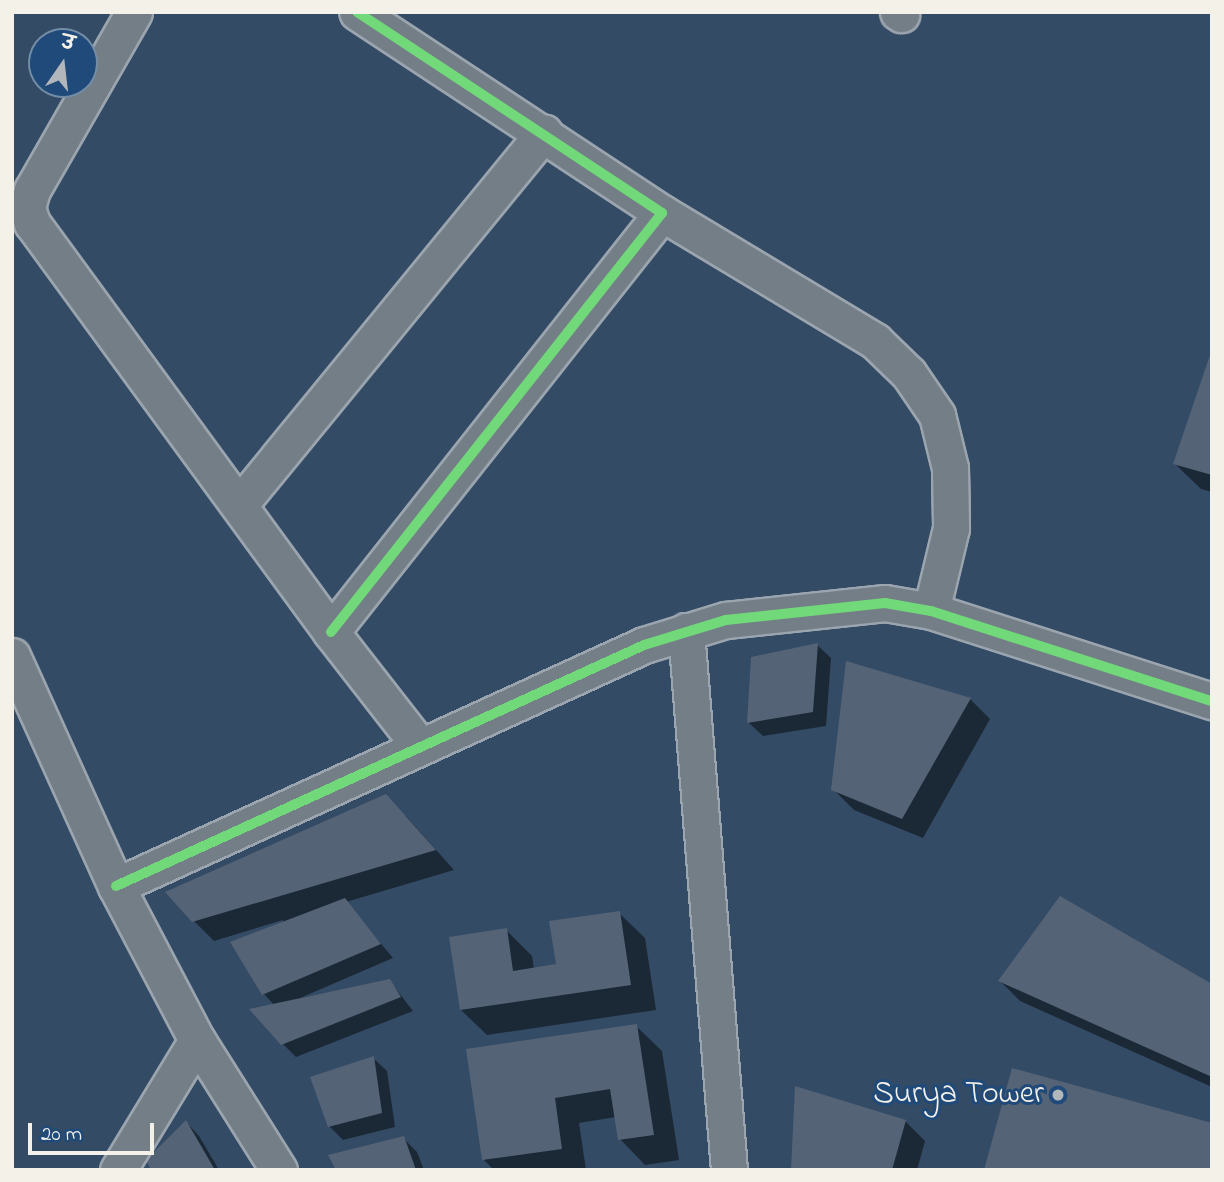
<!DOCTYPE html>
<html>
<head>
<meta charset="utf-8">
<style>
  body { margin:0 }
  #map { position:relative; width:1224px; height:1182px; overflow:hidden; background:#344b65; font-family:"Indie Flower","Playpen Sans Deva",sans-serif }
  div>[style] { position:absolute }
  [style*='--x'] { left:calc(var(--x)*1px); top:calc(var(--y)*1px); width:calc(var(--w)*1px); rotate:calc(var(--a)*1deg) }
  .shadow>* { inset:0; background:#0007 }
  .building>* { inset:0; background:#556377 }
  .roads { filter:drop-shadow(2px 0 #9ba5af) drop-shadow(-2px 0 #9ba5af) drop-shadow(0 2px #9ba5af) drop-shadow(0 -2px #9ba5af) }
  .street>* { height:35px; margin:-17.5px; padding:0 17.5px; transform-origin:17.5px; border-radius:17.5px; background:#737e87 }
  .cycleway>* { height:10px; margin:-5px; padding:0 5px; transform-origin:5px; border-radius:5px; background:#71d979 }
  .dots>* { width:19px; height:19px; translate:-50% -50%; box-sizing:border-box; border:4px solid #1f4a7a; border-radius:50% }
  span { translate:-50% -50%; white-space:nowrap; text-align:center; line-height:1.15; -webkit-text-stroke:6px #1f4a7a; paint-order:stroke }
  .poi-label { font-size:32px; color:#f4f1e8 }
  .right { translate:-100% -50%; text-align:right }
  .frame { position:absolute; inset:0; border:14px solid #f4f1e8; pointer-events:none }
  .north { position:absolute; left:28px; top:28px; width:70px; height:70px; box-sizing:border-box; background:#1f4a7a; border:2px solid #748da6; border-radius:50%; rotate:14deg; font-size:19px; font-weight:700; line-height:28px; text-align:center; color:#f4f1e8 }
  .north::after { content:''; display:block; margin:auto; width:24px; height:32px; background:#b1b7ba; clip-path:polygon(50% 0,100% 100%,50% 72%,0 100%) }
  .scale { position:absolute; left:28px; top:1123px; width:126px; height:32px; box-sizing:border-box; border:4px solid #f4f1e8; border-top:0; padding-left:9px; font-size:21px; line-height:24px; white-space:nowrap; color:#f4f1e8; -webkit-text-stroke:5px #1f4a7a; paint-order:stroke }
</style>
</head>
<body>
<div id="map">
  <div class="shadow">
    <i style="clip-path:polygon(1212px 356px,1212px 492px,1201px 489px,1175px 464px)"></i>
    <i style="clip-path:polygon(817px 645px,831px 658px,826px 726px,763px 736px,749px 723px,753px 658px)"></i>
    <i style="clip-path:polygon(970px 699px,990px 719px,923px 838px,854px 810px,833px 789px)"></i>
    <i style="clip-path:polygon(406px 816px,454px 870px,346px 902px,393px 958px,300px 998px,390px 981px,413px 1011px,296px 1057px,282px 1043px,275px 1006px,264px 994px,233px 943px,284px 923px,283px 920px,214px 941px,193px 920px)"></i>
    <i style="clip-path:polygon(619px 913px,645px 938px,656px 1010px,487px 1035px,461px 1010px,506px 930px,532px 956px,534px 969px,558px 966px)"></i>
    <i style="clip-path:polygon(1000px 981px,1212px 986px,1212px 1087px,1020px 1001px)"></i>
    <i style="clip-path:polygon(636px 1026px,662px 1051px,679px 1160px,645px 1165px,620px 1139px,616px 1117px,579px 1123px,586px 1170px,494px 1170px,484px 1160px)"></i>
    <i style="clip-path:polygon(373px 1058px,387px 1071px,395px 1127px,343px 1140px,329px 1126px)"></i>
    <i style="clip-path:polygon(905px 1121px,925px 1141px,917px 1170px,793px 1170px)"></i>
    <i style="clip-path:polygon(186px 1122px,199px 1136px,219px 1170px,153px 1170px)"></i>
    <i style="clip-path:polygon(403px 1138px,417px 1152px,424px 1170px,338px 1170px)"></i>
  </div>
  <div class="building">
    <i style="clip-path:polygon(1211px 352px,1212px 352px,1212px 475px,1173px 464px)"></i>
    <i style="clip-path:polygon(818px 643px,813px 712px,747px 723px,751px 657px)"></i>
    <i style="clip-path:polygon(846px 661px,971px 698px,902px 819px,831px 790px)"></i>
    <i style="clip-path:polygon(386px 794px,436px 850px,192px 922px,165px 892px)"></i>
    <i style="clip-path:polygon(1060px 896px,1212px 984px,1212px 1077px,998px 981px)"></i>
    <i style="clip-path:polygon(345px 898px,381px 944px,262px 995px,230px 942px)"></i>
    <i style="clip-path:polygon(620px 911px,631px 985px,460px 1010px,449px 937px,507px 928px,513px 971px,556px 964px,549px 921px)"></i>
    <i style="clip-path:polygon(390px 979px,401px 997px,281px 1045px,249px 1009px)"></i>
    <i style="clip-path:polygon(637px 1024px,654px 1135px,618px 1140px,610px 1089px,555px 1098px,562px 1149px,482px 1160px,466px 1049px)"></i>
    <i style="clip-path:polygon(374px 1056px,382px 1113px,328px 1127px,310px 1077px)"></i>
    <i style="clip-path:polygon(1012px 1068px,1212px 1123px,1212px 1170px,984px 1170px)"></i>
    <i style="clip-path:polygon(795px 1086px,906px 1120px,892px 1170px,791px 1170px)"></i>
    <i style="clip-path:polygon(186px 1120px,215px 1170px,151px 1170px,146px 1160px)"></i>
    <i style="clip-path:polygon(404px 1136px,416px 1170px,336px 1170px,328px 1155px)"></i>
  </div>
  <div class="roads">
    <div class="street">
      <i style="--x:134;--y:12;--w:205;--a:119.8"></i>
      <i style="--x:32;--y:190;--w:18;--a:106"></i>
      <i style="--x:27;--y:207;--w:17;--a:73"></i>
      <i style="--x:32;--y:223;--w:507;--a:53.83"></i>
      <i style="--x:331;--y:632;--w:143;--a:52.1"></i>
      <i style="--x:898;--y:12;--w:4;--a:34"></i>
      <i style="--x:662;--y:213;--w:249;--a:31"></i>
      <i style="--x:875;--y:341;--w:47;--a:44.1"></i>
      <i style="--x:909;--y:374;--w:50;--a:55.7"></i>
      <i style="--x:937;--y:415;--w:55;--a:76.2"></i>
      <i style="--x:950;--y:468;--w:60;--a:89"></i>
      <i style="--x:951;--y:528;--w:85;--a:103.5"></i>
      <i style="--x:240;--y:504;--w:480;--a:-50.7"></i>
      <i style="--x:686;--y:631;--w:541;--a:85.44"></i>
      <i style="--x:331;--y:632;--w:534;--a:-51.69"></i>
      <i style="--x:662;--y:213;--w:365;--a:-146.6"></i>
      <i style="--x:12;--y:656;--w:252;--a:65.7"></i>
      <i style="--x:116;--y:886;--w:174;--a:62.3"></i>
      <i style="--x:197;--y:1040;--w:154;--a:57.8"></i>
      <i style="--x:116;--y:886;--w:580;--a:-24.53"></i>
      <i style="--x:644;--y:645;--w:86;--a:-17"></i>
      <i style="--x:726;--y:620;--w:160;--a:-6.1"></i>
      <i style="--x:885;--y:603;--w:47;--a:9.9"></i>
      <i style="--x:931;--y:611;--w:295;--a:17.8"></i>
      <i style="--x:118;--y:1170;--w:152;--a:-58.7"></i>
    </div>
  </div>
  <div class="cycleway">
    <i style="--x:331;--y:632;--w:534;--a:-51.69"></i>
    <i style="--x:662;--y:213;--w:365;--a:-146.6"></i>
    <i style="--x:116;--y:886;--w:580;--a:-24.53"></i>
    <i style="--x:644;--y:645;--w:86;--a:-17"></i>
    <i style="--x:726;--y:620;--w:160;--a:-6.1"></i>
    <i style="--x:885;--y:603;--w:47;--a:9.9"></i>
    <i style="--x:931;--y:611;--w:295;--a:17.8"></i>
  </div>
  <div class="dots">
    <i style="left:1058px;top:1095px;background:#b1b7ba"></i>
  </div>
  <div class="poi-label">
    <span class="right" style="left:1044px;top:1095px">Surya Tower</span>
  </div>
  <div class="frame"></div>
  <div class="north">उ</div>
  <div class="scale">20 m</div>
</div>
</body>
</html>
